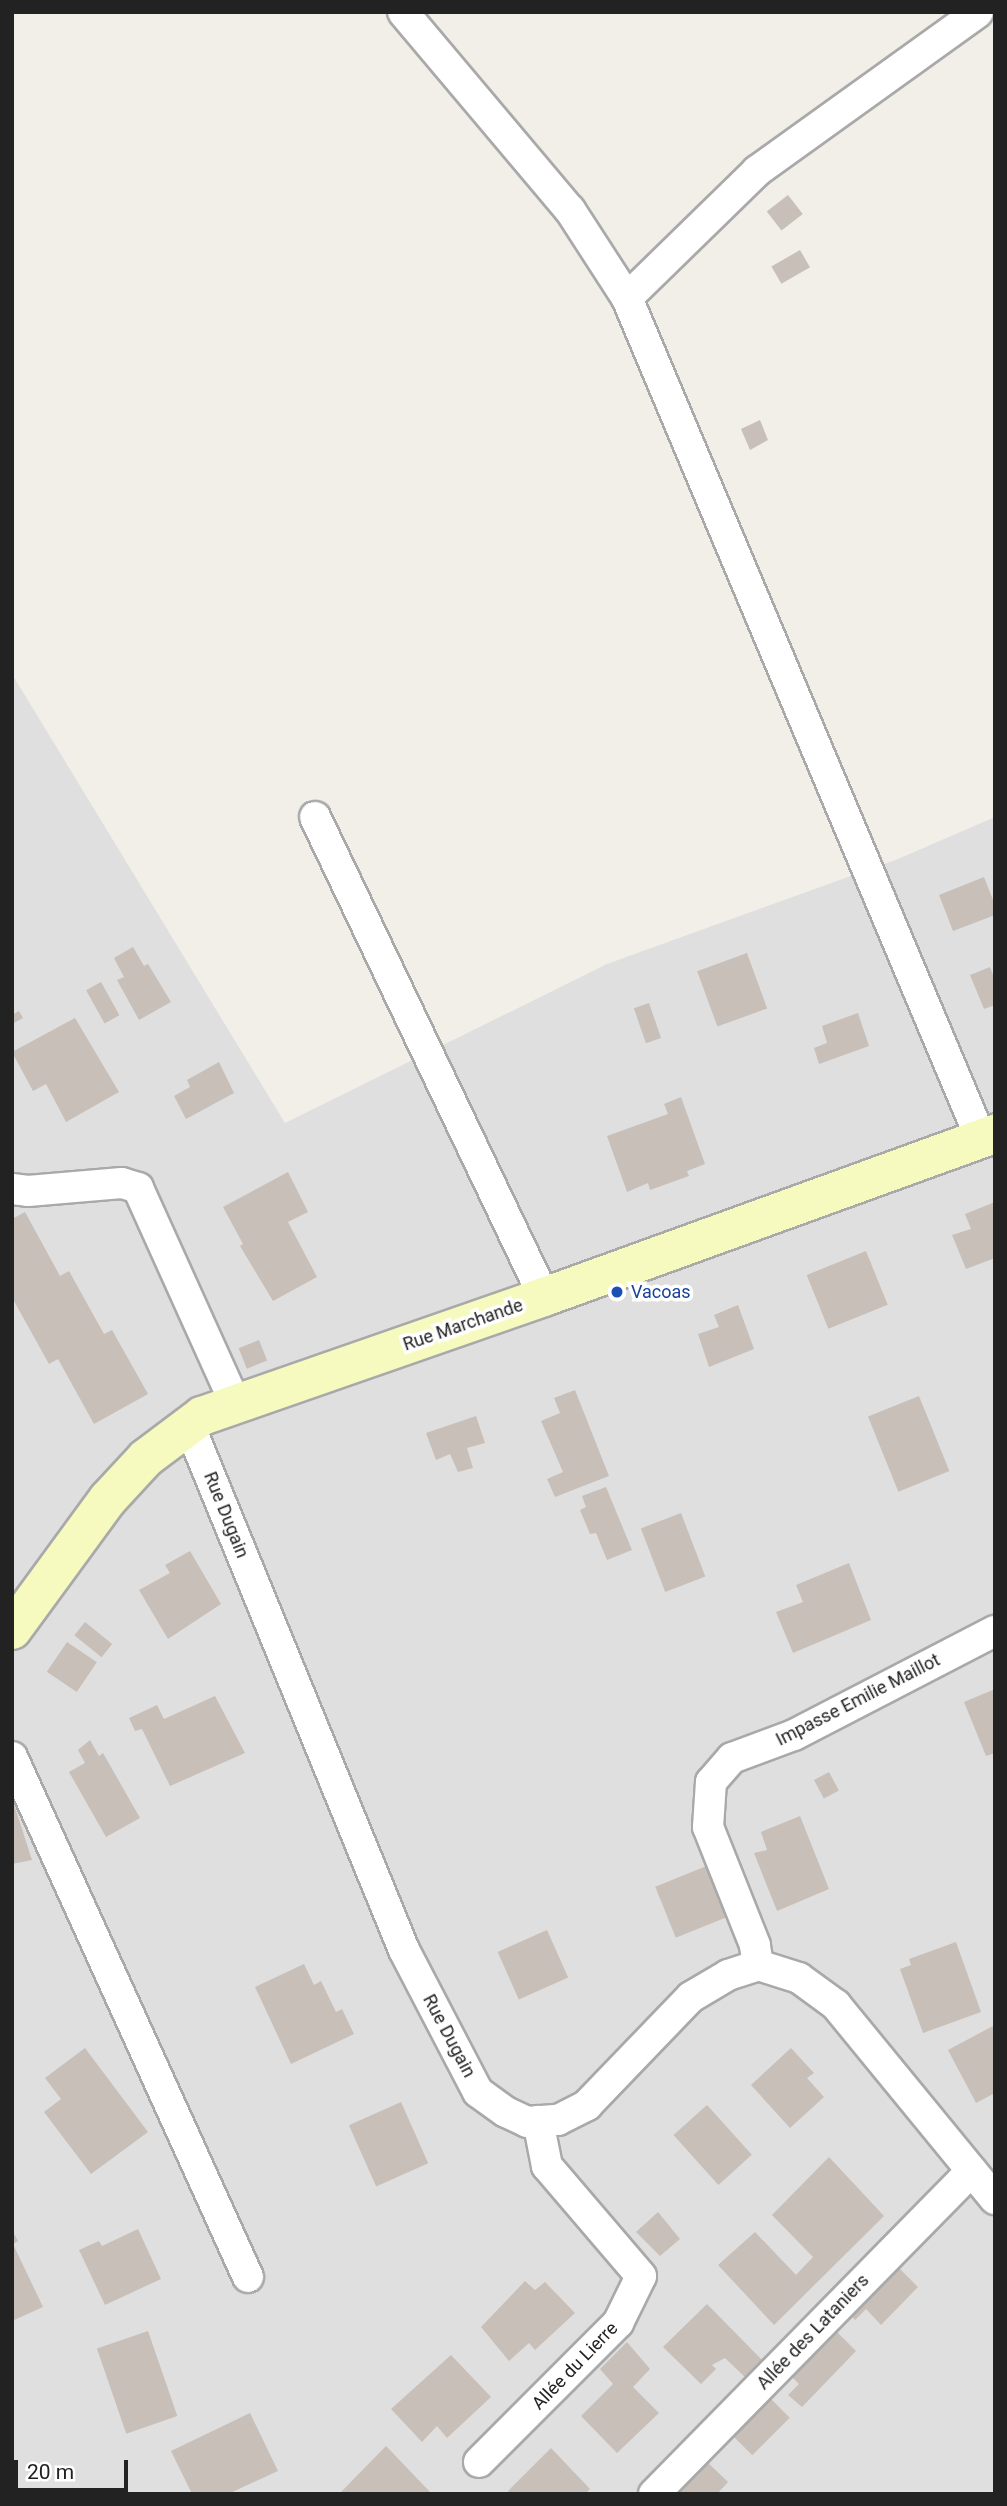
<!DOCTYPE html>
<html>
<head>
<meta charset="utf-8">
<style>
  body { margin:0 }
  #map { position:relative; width:1007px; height:2506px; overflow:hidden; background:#f2efe9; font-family:Roboto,sans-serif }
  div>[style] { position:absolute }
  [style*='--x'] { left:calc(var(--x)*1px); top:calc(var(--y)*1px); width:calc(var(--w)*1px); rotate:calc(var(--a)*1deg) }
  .residential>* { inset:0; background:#e0dfdf }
  .building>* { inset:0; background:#c7bfb8; transform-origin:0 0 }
  .roads { filter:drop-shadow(2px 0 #a9a9a9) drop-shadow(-2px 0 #a9a9a9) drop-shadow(0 2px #a9a9a9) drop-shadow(0 -2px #a9a9a9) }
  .minor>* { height:30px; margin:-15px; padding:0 15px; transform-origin:15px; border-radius:15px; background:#fff }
  .secondary>* { height:38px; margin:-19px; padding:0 19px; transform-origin:19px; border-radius:19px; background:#f7fabf }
  .dots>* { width:19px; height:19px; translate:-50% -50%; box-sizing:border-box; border:4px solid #fff; border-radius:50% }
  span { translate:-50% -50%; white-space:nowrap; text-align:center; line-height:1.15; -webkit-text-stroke:7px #fff; paint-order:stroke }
  .transit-label { font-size:18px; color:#164399 }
  .left { translate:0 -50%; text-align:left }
  .street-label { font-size:18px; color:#222 }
  .frame { position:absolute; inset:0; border:14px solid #222; pointer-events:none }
  .scale { position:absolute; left:14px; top:2460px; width:114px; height:32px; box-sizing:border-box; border:4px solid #222; border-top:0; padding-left:9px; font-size:21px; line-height:24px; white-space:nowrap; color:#222; -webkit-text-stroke:5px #fff; paint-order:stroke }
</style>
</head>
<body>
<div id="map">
  <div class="residential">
    <i style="clip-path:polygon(12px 674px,285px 1123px,607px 964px,898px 859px,995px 817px,995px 2494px,12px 2494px)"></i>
  </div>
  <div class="building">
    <i style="left:788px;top:195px;width:24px;height:27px;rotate:52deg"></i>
    <i style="left:800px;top:250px;width:20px;height:33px;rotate:60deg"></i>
    <i style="clip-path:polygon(760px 420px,768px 440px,750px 450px,741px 429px)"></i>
    <i style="clip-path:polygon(984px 877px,995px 905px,995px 915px,953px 931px,939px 895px)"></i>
    <i style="clip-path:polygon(133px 947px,144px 966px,148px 964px,171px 1002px,139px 1020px,117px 980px,124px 977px,114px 958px)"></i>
    <i style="left:747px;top:953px;width:59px;height:53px;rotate:70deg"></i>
    <i style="clip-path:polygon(990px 967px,995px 980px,995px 1005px,984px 1009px,970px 975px)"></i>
    <i style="left:101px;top:982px;width:38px;height:17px;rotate:61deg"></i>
    <i style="left:649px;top:1003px;width:37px;height:16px;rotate:71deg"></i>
    <i style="clip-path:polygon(19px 1011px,23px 1018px,12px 1024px,12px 1015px)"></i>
    <i style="clip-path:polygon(858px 1013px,869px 1046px,819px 1064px,814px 1048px,827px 1043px,822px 1026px)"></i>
    <i style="clip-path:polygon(75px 1018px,119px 1092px,66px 1122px,46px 1084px,33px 1091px,12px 1052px)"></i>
    <i style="clip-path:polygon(219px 1062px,234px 1093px,186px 1119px,174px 1096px,190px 1087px,187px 1080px)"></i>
    <i style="clip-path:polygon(681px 1097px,705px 1164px,687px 1171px,689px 1176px,650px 1190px,648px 1183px,627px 1192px,607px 1136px,668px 1114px,664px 1104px)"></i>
    <i style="clip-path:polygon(288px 1172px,308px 1212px,288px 1222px,317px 1277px,273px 1301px,240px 1246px,243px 1244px,223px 1207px)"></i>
    <i style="clip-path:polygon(995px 1202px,995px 1258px,966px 1269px,952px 1235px,971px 1229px,965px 1214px)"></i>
    <i style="clip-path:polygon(25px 1212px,60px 1276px,69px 1271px,104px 1334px,112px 1330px,148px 1394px,94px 1424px,58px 1359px,49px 1364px,14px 1301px,12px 1302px,12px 1219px)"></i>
    <i style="left:866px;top:1251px;width:58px;height:64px;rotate:68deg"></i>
    <i style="clip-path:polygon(738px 1305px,754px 1349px,709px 1367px,698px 1334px,719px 1327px,714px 1315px)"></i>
    <i style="left:259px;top:1340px;width:22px;height:22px;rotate:68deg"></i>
    <i style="clip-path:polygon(575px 1390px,609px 1476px,555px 1497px,547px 1479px,563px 1472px,541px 1421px,560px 1413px,554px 1398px)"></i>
    <i style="left:919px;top:1396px;width:81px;height:55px;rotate:68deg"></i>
    <i style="clip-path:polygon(476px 1416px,485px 1443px,467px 1448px,473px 1468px,458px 1472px,450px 1454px,436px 1460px,426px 1433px)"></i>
    <i style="clip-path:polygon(606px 1487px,632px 1550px,607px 1560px,596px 1533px,590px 1534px,580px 1510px,586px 1507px,582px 1496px)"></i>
    <i style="left:681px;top:1513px;width:68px;height:43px;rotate:69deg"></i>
    <i style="clip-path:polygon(190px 1551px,221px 1604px,168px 1639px,139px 1590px,170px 1573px,165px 1565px)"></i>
    <i style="clip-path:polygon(849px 1563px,871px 1620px,793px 1653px,776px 1612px,803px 1602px,796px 1585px)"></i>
    <i style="left:85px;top:1622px;width:35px;height:17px;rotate:39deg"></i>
    <i style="left:67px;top:1642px;width:36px;height:36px;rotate:34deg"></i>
    <i style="clip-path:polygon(995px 1689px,995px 1753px,986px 1756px,964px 1702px)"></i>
    <i style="clip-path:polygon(215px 1696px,245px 1753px,170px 1786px,142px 1729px,135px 1731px,129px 1718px,157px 1705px,164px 1719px)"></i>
    <i style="clip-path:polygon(90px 1740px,99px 1756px,103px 1753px,140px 1818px,106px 1837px,69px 1772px,85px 1763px,78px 1750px)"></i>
    <i style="left:829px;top:1772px;width:21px;height:17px;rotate:62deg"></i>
    <i style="clip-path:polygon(12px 1798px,32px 1860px,12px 1864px)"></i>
    <i style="clip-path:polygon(800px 1816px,829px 1889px,777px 1911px,754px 1853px,767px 1850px,761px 1832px)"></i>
    <i style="left:709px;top:1865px;width:55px;height:58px;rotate:68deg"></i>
    <i style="left:547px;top:1930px;width:52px;height:54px;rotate:66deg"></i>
    <i style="clip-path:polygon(956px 1942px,981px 2012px,923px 2033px,900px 1969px,911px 1965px,909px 1959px)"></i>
    <i style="clip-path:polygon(304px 1964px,314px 1985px,321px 1981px,336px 2012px,342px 2009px,354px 2034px,291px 2064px,255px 1987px)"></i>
    <i style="clip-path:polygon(993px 2026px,995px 2093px,976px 2103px,948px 2050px)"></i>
    <i style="clip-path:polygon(85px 2048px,148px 2132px,91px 2174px,44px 2112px,61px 2099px,45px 2078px)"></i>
    <i style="clip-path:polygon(791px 2048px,814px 2073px,807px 2078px,824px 2097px,790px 2128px,751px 2085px)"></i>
    <i style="left:401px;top:2102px;width:67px;height:57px;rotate:66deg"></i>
    <i style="left:707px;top:2105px;width:67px;height:45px;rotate:48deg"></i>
    <i style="clip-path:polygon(829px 2157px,884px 2216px,774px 2325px,718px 2265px,755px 2232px,796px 2275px,813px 2257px,772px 2215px)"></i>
    <i style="clip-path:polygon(658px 2212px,680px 2239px,660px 2256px,636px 2232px)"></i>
    <i style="clip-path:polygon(138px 2229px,161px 2279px,105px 2305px,79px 2250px,99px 2241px,102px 2246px)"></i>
    <i style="clip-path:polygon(12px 2230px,18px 2241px,13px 2244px,43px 2307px,12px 2321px)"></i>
    <i style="clip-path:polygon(891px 2260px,918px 2287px,881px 2325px,866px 2309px,855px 2320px,845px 2309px)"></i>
    <i style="clip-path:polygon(525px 2281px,535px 2290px,545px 2282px,575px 2313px,535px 2350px,529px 2343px,509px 2361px,481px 2327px)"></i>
    <i style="clip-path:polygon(707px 2304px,764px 2362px,747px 2379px,725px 2358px,712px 2365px,716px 2369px,701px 2384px,663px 2347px)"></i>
    <i style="clip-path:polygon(830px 2325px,856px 2351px,802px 2407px,788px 2395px,799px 2384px,786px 2371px)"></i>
    <i style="left:148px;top:2331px;width:90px;height:54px;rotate:71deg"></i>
    <i style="clip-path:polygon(627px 2342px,650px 2369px,633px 2387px,659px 2413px,617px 2453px,581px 2416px,613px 2384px,600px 2369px)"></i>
    <i style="clip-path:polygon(451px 2355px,491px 2397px,447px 2438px,437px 2426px,422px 2442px,391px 2409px)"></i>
    <i style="left:765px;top:2393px;width:35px;height:53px;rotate:45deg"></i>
    <i style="clip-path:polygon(250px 2413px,278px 2471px,228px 2494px,192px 2494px,171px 2451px)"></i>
    <i style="clip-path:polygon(386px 2446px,432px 2494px,341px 2492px)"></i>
    <i style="clip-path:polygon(551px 2448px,590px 2489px,585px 2494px,510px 2494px,508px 2491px)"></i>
    <i style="clip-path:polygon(703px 2458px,728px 2482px,717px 2494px,669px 2494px)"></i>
  </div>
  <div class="roads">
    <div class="minor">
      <i style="--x:403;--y:12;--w:259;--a:49.9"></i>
      <i style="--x:570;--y:210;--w:105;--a:57.1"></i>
      <i style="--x:627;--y:298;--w:912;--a:67.17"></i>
      <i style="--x:627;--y:298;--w:182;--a:-44.3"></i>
      <i style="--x:757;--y:171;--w:272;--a:-35.7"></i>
      <i style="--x:315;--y:817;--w:532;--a:64.49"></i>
      <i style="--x:12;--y:1189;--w:16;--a:7"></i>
      <i style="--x:28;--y:1191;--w:94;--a:-4.9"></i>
      <i style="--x:122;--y:1183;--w:17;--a:17"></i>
      <i style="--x:138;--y:1188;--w:236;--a:65.7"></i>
      <i style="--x:189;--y:1425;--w:567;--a:67.73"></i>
      <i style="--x:404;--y:1950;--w:160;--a:62.5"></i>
      <i style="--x:478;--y:2092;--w:34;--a:36"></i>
      <i style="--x:506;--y:2112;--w:23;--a:25"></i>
      <i style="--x:527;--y:2122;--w:31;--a:-4"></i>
      <i style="--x:558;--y:2120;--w:33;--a:-27"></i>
      <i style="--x:587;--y:2105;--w:150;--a:-46.1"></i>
      <i style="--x:691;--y:1997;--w:43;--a:-30.7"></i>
      <i style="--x:728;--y:1975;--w:32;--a:-18"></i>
      <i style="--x:758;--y:1965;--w:43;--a:17.6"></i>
      <i style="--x:799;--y:1978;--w:46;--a:36.1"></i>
      <i style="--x:836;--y:2005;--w:251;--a:50.7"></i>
      <i style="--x:12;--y:1757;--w:571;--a:65.59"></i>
      <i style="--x:758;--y:1965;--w:20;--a:-99"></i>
      <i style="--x:755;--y:1945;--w:127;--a:-111.7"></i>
      <i style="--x:708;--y:1827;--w:45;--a:-86.2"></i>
      <i style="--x:711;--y:1782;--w:32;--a:-49"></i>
      <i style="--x:732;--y:1758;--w:66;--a:-20.4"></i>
      <i style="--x:794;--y:1735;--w:226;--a:-27.4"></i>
      <i style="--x:479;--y:2462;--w:197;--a:-45"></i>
      <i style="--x:618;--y:2323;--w:52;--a:-63.9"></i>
      <i style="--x:641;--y:2276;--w:145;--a:-130.5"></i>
      <i style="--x:547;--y:2166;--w:46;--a:-101.3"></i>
      <i style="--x:654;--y:2494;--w:453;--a:-45.5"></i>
    </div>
    <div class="secondary">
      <i style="--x:12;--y:1630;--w:162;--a:-53.8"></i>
      <i style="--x:108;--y:1499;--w:56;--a:-47.2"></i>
      <i style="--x:146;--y:1458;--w:70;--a:-36.9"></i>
      <i style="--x:202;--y:1416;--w:362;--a:-19.2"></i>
      <i style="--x:544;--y:1297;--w:480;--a:-19.9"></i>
    </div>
  </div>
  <div class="dots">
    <i style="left:617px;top:1292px;background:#1a4fb4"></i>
  </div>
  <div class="transit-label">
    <span class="left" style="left:631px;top:1292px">Vacoas</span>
  </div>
  <div class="street-label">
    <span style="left:463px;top:1325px;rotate:-19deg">Rue Marchande</span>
    <span style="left:226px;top:1515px;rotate:68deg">Rue Dugain</span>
    <span style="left:858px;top:1700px;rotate:-27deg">Impasse Emilie Maillot</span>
    <span style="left:449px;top:2036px;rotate:62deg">Rue Dugain</span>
    <span style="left:813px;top:2332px;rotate:-46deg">Allée des Lataniers</span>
    <span style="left:575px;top:2366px;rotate:-46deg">Allée du Lierre</span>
  </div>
  <div class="frame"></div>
  <div class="scale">20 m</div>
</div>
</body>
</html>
